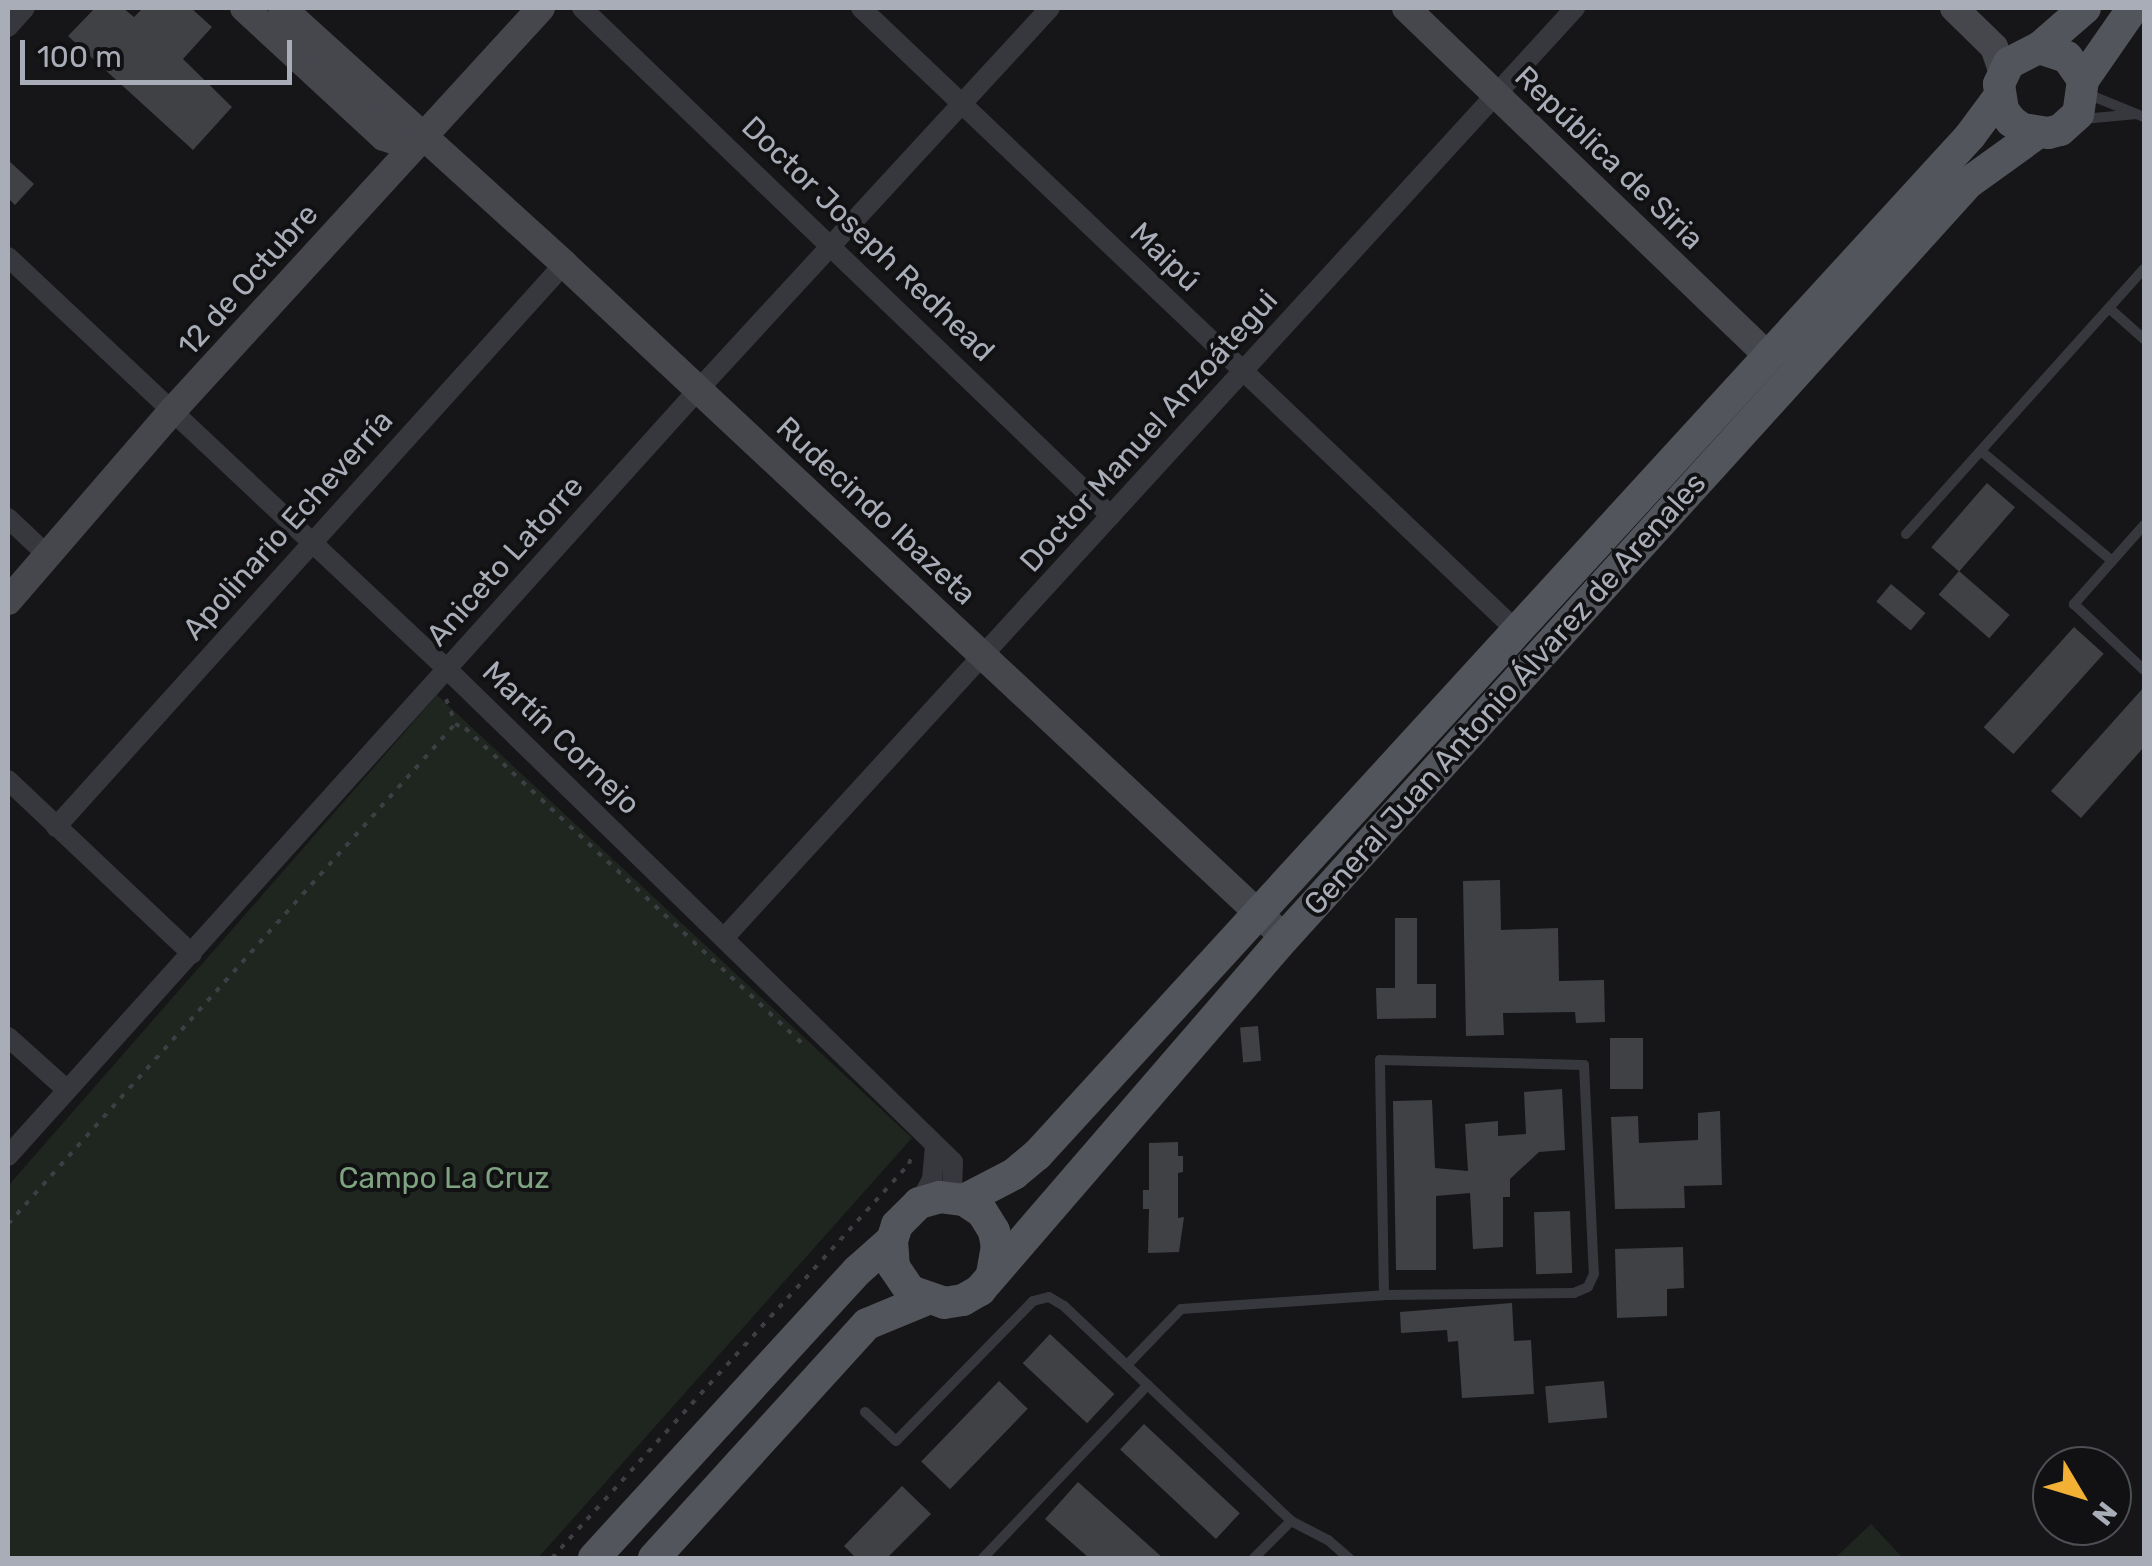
<!DOCTYPE html>
<html>
<head>
<meta charset="utf-8">
<style>
  body { margin:0 }
  #map { position:relative; width:2152px; height:1566px; overflow:hidden; background:#161618; font-family:Rubik,sans-serif }
  div>[style] { position:absolute }
  [style*='--x'] { left:calc(var(--x)*1px); top:calc(var(--y)*1px); width:calc(var(--w)*1px); rotate:calc(var(--a)*1deg) }
  .green>* { inset:0; background:#1e261f }
  .building>* { inset:0; background:#404145; transform-origin:0 0 }
  .path>* { height:4px; margin-top:-2px; transform-origin:0; background:repeating-linear-gradient(90deg,#3d3f44 0 5px,transparent 0 13px) }
  .lane>* { height:10px; margin:-5px; padding:0 5px; transform-origin:5px; border-radius:5px; background:#37383d }
  .street>* { height:20px; margin:-10px; padding:0 10px; transform-origin:10px; border-radius:10px; background:#37383d }
  .secondary>* { height:28px; margin:-14px; padding:0 14px; transform-origin:14px; border-radius:14px; background:#45474d }
  .primary>* { height:32px; margin:-16px; padding:0 16px; transform-origin:16px; border-radius:16px; background:#53555c }
  span { translate:-50% -50%; white-space:nowrap; text-align:center; line-height:1.15; -webkit-text-stroke:8px #111113; paint-order:stroke }
  .street-label { font-size:30px; color:#a8adb8 }
  .park-label { font-size:30px; color:#7fa381 }
  .frame { position:absolute; inset:0; border:10px solid #a8adb8; pointer-events:none }
  .north { position:absolute; left:2032px; top:1446px; width:100px; height:100px; box-sizing:border-box; background:#111113; border:2px solid #4d4f55; border-radius:50%; rotate:128deg; font-size:28px; font-weight:700; line-height:40px; text-align:center; color:#a8adb8 }
  .north::after { content:''; display:block; margin:auto; width:35px; height:45px; background:#f2b134; clip-path:polygon(50% 0,100% 100%,50% 72%,0 100%) }
  .scale { position:absolute; left:20px; top:40px; width:272px; height:45px; box-sizing:border-box; border:5px solid #a8adb8; border-top:0; padding-left:12px; font-size:30px; line-height:35px; white-space:nowrap; color:#a8adb8; -webkit-text-stroke:8px #111113; paint-order:stroke }
</style>
</head>
<body>
<div id="map">
  <div class="green">
    <i style="clip-path:polygon(437px 695px,912px 1138px,538px 1558px,8px 1558px,8px 1186px)"></i>
    <i style="clip-path:polygon(1871px 1524px,1903px 1558px,1835px 1558px)"></i>
  </div>
  <div class="building">
    <i style="clip-path:polygon(95px 8px,123px 8px,134px 17px,143px 8px,191px 8px,212px 27px,183px 59px,232px 107px,193px 150px,68px 36px)"></i>
    <i style="clip-path:polygon(8px 160px,34px 184px,15px 205px,8px 198px)"></i>
    <i style="left:1987px;top:483px;width:37px;height:85px;rotate:41deg"></i>
    <i style="left:1959px;top:571px;width:67px;height:31px;rotate:41deg"></i>
    <i style="left:1891px;top:584px;width:45px;height:23px;rotate:40deg"></i>
    <i style="left:2074px;top:627px;width:40px;height:135px;rotate:42deg"></i>
    <i style="clip-path:polygon(2144px 687px,2144px 747px,2081px 818px,2051px 791px)"></i>
    <i style="clip-path:polygon(1500px 880px,1501px 930px,1558px 928px,1559px 981px,1604px 980px,1605px 1022px,1576px 1023px,1575px 1012px,1503px 1013px,1504px 1035px,1466px 1036px,1463px 881px)"></i>
    <i style="clip-path:polygon(1395px 918px,1417px 918px,1417px 984px,1436px 984px,1436px 1018px,1377px 1019px,1376px 988px,1395px 988px)"></i>
    <i style="left:1258px;top:1026px;width:35px;height:18px;rotate:85deg"></i>
    <i style="left:1610px;top:1038px;width:33px;height:51px"></i>
    <i style="clip-path:polygon(1562px 1089px,1565px 1150px,1539px 1152px,1510px 1179px,1510px 1197px,1503px 1197px,1503px 1247px,1473px 1249px,1470px 1193px,1436px 1196px,1436px 1270px,1396px 1270px,1393px 1101px,1432px 1100px,1435px 1168px,1468px 1171px,1465px 1124px,1498px 1121px,1498px 1136px,1526px 1134px,1524px 1092px)"></i>
    <i style="clip-path:polygon(1720px 1111px,1722px 1185px,1684px 1186px,1685px 1208px,1615px 1209px,1611px 1117px,1638px 1116px,1639px 1143px,1698px 1140px,1698px 1113px)"></i>
    <i style="clip-path:polygon(1178px 1142px,1178px 1156px,1183px 1156px,1183px 1172px,1178px 1173px,1178px 1218px,1184px 1217px,1179px 1252px,1148px 1253px,1149px 1209px,1143px 1209px,1143px 1190px,1149px 1190px,1149px 1143px)"></i>
    <i style="left:1570px;top:1211px;width:62px;height:36px;rotate:88deg"></i>
    <i style="clip-path:polygon(1683px 1247px,1684px 1288px,1667px 1289px,1667px 1316px,1617px 1318px,1615px 1249px)"></i>
    <i style="clip-path:polygon(1512px 1303px,1514px 1341px,1531px 1340px,1534px 1394px,1462px 1398px,1458px 1341px,1448px 1342px,1447px 1330px,1401px 1333px,1400px 1312px)"></i>
    <i style="left:1050px;top:1334px;width:88px;height:40px;rotate:43deg"></i>
    <i style="left:999px;top:1381px;width:40px;height:112px;rotate:44deg"></i>
    <i style="left:1604px;top:1381px;width:37px;height:59px;rotate:85deg"></i>
    <i style="left:1144px;top:1424px;width:131px;height:35px;rotate:43deg"></i>
    <i style="clip-path:polygon(1078px 1482px,1163px 1558px,1089px 1558px,1045px 1519px)"></i>
    <i style="clip-path:polygon(902px 1486px,931px 1514px,887px 1558px,856px 1558px,844px 1546px)"></i>
  </div>
  <div class="path">
    <i style="--x:446;--y:699;--w:25;--a:69"></i>
    <i style="--x:8;--y:1224;--w:671;--a:-48.2"></i>
    <i style="--x:455;--y:724;--w:11;--a:22"></i>
    <i style="--x:465;--y:728;--w:468;--a:43.1"></i>
    <i style="--x:552;--y:1558;--w:532;--a:-47.82"></i>
    <i style="--x:909;--y:1164;--w:13;--a:-72"></i>
  </div>
  <div class="lane">
    <i style="--x:2085;--y:93;--w:64;--a:22.1"></i>
    <i style="--x:2083;--y:119;--w:54;--a:-5.3"></i>
    <i style="--x:2109;--y:308;--w:47;--a:41.5"></i>
    <i style="--x:1981;--y:451;--w:171;--a:40"></i>
    <i style="--x:2144;--y:525;--w:106;--a:131.5"></i>
    <i style="--x:2074;--y:604;--w:96;--a:43.3"></i>
    <i style="--x:1906;--y:534;--w:356;--a:-48.1"></i>
    <i style="--x:1380;--y:1060;--w:204;--a:1.4"></i>
    <i style="--x:1584;--y:1065;--w:209;--a:87.3"></i>
    <i style="--x:1594;--y:1274;--w:14;--a:115"></i>
    <i style="--x:1588;--y:1287;--w:15;--a:157"></i>
    <i style="--x:1574;--y:1293;--w:190;--a:179.4"></i>
    <i style="--x:1384;--y:1295;--w:235;--a:-91"></i>
    <i style="--x:1127;--y:1365;--w:78;--a:-46"></i>
    <i style="--x:1181;--y:1309;--w:203;--a:-3.9"></i>
    <i style="--x:865;--y:1412;--w:42;--a:43.1"></i>
    <i style="--x:896;--y:1441;--w:196;--a:-45.6"></i>
    <i style="--x:1033;--y:1301;--w:16;--a:-14"></i>
    <i style="--x:1049;--y:1297;--w:17;--a:31"></i>
    <i style="--x:1064;--y:1306;--w:313;--a:43.4"></i>
    <i style="--x:1291;--y:1521;--w:52;--a:135"></i>
    <i style="--x:1291;--y:1521;--w:42;--a:27.2"></i>
    <i style="--x:1328;--y:1540;--w:28;--a:41"></i>
    <i style="--x:983;--y:1558;--w:239;--a:-46.4"></i>
  </div>
  <div class="street">
    <i style="--x:582;--y:8;--w:733;--a:43.84"></i>
    <i style="--x:861;--y:8;--w:905;--a:43.52"></i>
    <i style="--x:8;--y:27;--w:25;--a:-48"></i>
    <i style="--x:8;--y:257;--w:603;--a:43.19"></i>
    <i style="--x:448;--y:670;--w:705;--a:44.25"></i>
    <i style="--x:953;--y:1162;--w:36;--a:92"></i>
    <i style="--x:8;--y:518;--w:55;--a:43.5"></i>
    <i style="--x:8;--y:780;--w:253;--a:43.4"></i>
    <i style="--x:56;--y:827;--w:758;--a:-47.94"></i>
    <i style="--x:724;--y:938;--w:1261;--a:-47.54"></i>
    <i style="--x:8;--y:1037;--w:79;--a:41.9"></i>
    <i style="--x:8;--y:1156;--w:1031;--a:-47.99"></i>
    <i style="--x:698;--y:390;--w:519;--a:-47.34"></i>
    <i style="--x:919;--y:1203;--w:26;--a:-61"></i>
    <i style="--x:932;--y:1180;--w:35;--a:-85"></i>
  </div>
  <div class="secondary">
    <i style="--x:244;--y:8;--w:190;--a:42.7"></i>
    <i style="--x:384;--y:137;--w:18;--a:19"></i>
    <i style="--x:401;--y:143;--w:21;--a:-19"></i>
    <i style="--x:282;--y:8;--w:381;--a:42.2"></i>
    <i style="--x:564;--y:264;--w:969;--a:43.08"></i>
    <i style="--x:1406;--y:8;--w:501;--a:43.87"></i>
    <i style="--x:1954;--y:8;--w:56;--a:44.3"></i>
    <i style="--x:1994;--y:47;--w:28;--a:71"></i>
    <i style="--x:8;--y:601;--w:252;--a:-49.2"></i>
    <i style="--x:173;--y:410;--w:545;--a:-47.53"></i>
  </div>
  <div class="primary">
    <i style="--x:2039;--y:48;--w:29;--a:18"></i>
    <i style="--x:2067;--y:57;--w:28;--a:55"></i>
    <i style="--x:2083;--y:80;--w:34;--a:98"></i>
    <i style="--x:2078;--y:114;--w:24;--a:138"></i>
    <i style="--x:2060;--y:130;--w:12;--a:166"></i>
    <i style="--x:2048;--y:133;--w:26;--a:-171"></i>
    <i style="--x:2022;--y:129;--w:14;--a:-144"></i>
    <i style="--x:2011;--y:121;--w:14;--a:-126"></i>
    <i style="--x:2003;--y:110;--w:26;--a:-99"></i>
    <i style="--x:1999;--y:84;--w:23;--a:-65"></i>
    <i style="--x:2009;--y:63;--w:34;--a:-27"></i>
    <i style="--x:2039;--y:48;--w:61;--a:-41"></i>
    <i style="--x:2083;--y:80;--w:88;--a:-55.2"></i>
    <i style="--x:964;--y:1200;--w:56;--a:-27.5"></i>
    <i style="--x:1014;--y:1174;--w:30;--a:-40"></i>
    <i style="--x:1037;--y:1155;--w:1382;--a:-47.52"></i>
    <i style="--x:1970;--y:136;--w:49;--a:-53.4"></i>
    <i style="--x:992;--y:1274;--w:27;--a:-80"></i>
    <i style="--x:997;--y:1247;--w:16;--a:-101"></i>
    <i style="--x:994;--y:1231;--w:22;--a:-122"></i>
    <i style="--x:982;--y:1212;--w:22;--a:-146"></i>
    <i style="--x:964;--y:1200;--w:24;--a:-173"></i>
    <i style="--x:940;--y:1197;--w:22;--a:164"></i>
    <i style="--x:919;--y:1203;--w:31;--a:135"></i>
    <i style="--x:897;--y:1225;--w:16;--a:108"></i>
    <i style="--x:892;--y:1240;--w:27;--a:86"></i>
    <i style="--x:894;--y:1267;--w:29;--a:56"></i>
    <i style="--x:910;--y:1291;--w:36;--a:19"></i>
    <i style="--x:944;--y:1303;--w:19;--a:-9"></i>
    <i style="--x:963;--y:1300;--w:20;--a:-30"></i>
    <i style="--x:980;--y:1290;--w:465;--a:-49.2"></i>
    <i style="--x:1284;--y:938;--w:1019;--a:-47.82"></i>
    <i style="--x:1968;--y:183;--w:84;--a:-35.8"></i>
    <i style="--x:594;--y:1558;--w:389;--a:-47.5"></i>
    <i style="--x:857;--y:1271;--w:47;--a:-41.5"></i>
    <i style="--x:654;--y:1558;--w:316;--a:-47.7"></i>
    <i style="--x:867;--y:1324;--w:63;--a:-22.5"></i>
  </div>
  <div class="street-label">
    <span style="left:1609px;top:158px;rotate:44deg">República de Siria</span>
    <span style="left:868px;top:239px;rotate:44deg">Doctor Joseph Redhead</span>
    <span style="left:1165px;top:257px;rotate:44deg">Maipú</span>
    <span style="left:248px;top:280px;rotate:-48deg">12 de Octubre</span>
    <span style="left:1149px;top:431px;rotate:-48deg">Doctor Manuel Anzoátegui</span>
    <span style="left:876px;top:511px;rotate:43deg">Rudecindo Ibazeta</span>
    <span style="left:288px;top:525px;rotate:-48deg">Apolinario Echeverría</span>
    <span style="left:505px;top:561px;rotate:-48deg">Aniceto Latorre</span>
    <span style="left:1505px;top:694px;rotate:-48deg">General Juan Antonio Álvarez de Arenales</span>
    <span style="left:561px;top:738px;rotate:44deg">Martín Cornejo</span>
  </div>
  <div class="park-label">
    <span style="left:444px;top:1178px">Campo La Cruz</span>
  </div>
  <div class="frame"></div>
  <div class="north">N</div>
  <div class="scale">100 m</div>
</div>
</body>
</html>
